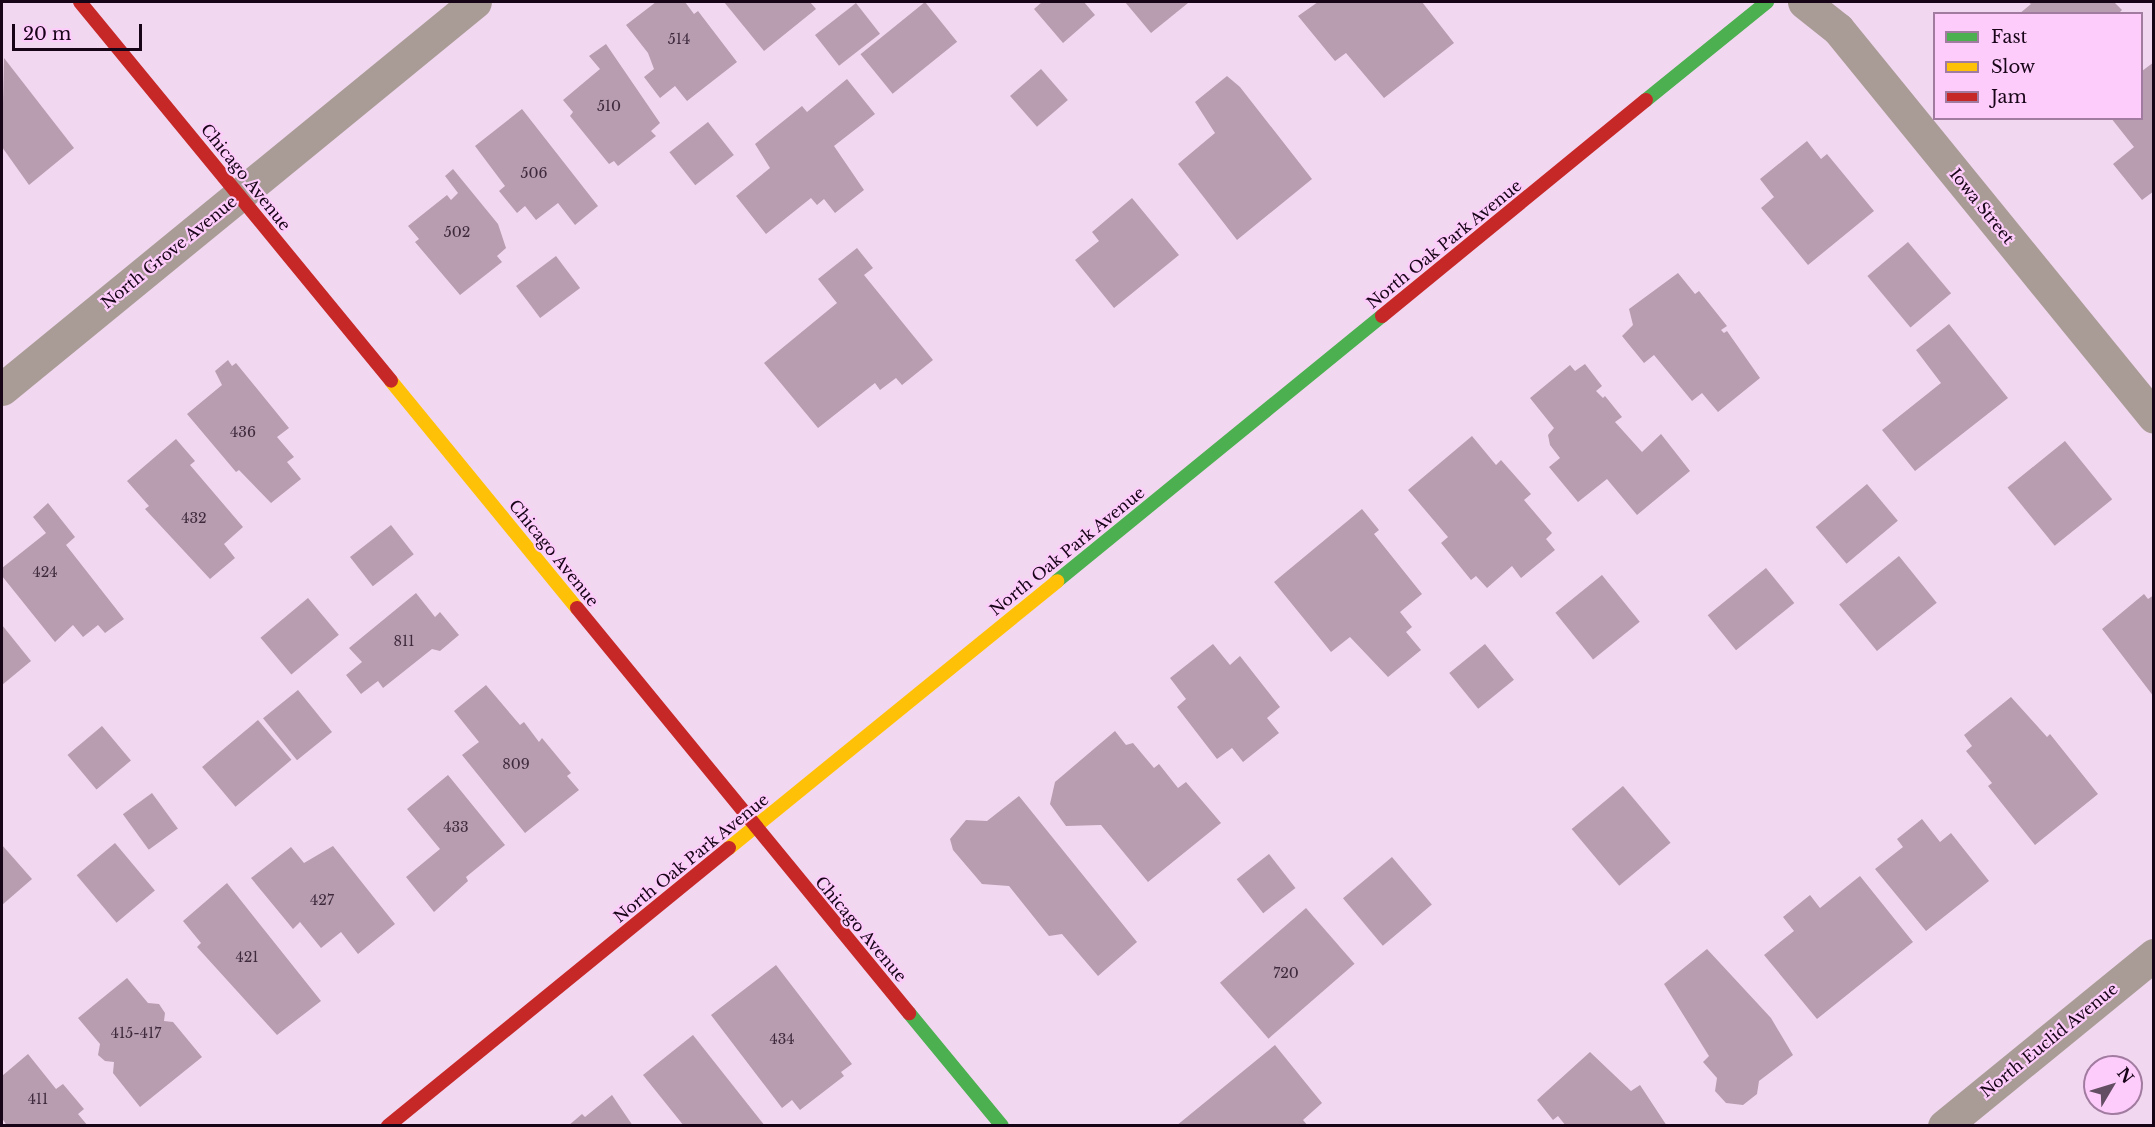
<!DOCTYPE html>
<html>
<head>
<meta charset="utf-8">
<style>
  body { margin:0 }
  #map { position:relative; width:2155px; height:1127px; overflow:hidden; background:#f2d7f0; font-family:"Libre Baskerville",serif }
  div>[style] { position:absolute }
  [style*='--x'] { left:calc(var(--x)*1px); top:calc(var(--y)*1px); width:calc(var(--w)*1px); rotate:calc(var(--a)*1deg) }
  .building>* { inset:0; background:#b79daf; transform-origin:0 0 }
  .street>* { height:33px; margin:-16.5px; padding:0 16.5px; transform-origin:16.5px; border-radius:16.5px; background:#a99c97 }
  .fast>* { height:14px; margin:-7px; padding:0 7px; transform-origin:7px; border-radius:7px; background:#4caf50 }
  .slow>* { height:14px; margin:-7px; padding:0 7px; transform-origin:7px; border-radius:7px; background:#ffc107 }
  .jam>* { height:14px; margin:-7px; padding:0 7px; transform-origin:7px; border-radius:7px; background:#c62828 }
  span { translate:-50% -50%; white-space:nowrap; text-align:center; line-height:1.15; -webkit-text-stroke:4.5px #fdccfb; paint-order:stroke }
  .number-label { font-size:14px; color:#3f2a3d }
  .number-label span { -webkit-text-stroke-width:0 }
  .street-label { font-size:16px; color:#170417 }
  .frame { position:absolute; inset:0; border:3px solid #170417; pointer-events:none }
  .legend { position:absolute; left:1933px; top:12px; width:210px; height:108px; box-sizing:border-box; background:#fdccfb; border:2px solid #a17ca0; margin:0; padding:8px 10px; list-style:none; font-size:18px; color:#170417 }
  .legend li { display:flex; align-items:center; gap:12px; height:30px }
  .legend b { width:30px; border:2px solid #a17ca0 }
  .north { position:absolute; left:2083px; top:1055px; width:60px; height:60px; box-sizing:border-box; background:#fdccfb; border:2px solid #a17ca0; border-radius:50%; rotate:52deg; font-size:16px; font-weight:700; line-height:24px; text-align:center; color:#170417 }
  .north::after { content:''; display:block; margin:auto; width:21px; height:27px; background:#644e63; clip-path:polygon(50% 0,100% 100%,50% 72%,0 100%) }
  .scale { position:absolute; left:12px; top:24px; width:130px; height:27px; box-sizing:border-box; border:3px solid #170417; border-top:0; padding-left:8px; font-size:18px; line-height:21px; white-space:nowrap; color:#170417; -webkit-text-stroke:4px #fdccfb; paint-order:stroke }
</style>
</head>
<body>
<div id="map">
  <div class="building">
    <i style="clip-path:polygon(656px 2px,685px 2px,694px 14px,698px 11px,737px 62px,687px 101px,675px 86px,660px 98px,644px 77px,654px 69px,648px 53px,626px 25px)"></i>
    <i style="clip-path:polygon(724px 2px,810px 2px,816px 9px,764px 51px)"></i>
    <i style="left:925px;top:2px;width:51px;height:83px;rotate:51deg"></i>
    <i style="clip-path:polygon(1042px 2px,1084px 2px,1095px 15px,1063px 43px,1034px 9px)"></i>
    <i style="clip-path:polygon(1125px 2px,1187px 2px,1188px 3px,1151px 33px)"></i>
    <i style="clip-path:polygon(1318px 2px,1422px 2px,1454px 43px,1384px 98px,1346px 53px,1335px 61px,1298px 16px)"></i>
    <i style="clip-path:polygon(2028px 2px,2114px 2px,2122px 10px,2118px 14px,2019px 14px,2031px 4px)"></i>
    <i style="left:856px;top:3px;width:39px;height:52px;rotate:52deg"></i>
    <i style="clip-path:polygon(606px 44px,660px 123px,651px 131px,656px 136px,618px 166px,614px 161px,609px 164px,570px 116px,573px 112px,563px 100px,600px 69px,589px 56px)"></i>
    <i style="clip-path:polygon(4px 58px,74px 148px,29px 185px,2px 147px)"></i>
    <i style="clip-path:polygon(2154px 62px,2154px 191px,2142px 200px,2113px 164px,2134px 147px,2111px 118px,2142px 118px,2142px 71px)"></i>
    <i style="left:1041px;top:69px;width:41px;height:41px;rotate:49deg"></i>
    <i style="clip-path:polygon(1227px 76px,1240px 87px,1312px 179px,1237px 240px,1178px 164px,1215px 133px,1195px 102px)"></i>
    <i style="clip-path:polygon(847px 79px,875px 114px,834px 146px,864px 190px,835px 213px,824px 199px,817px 205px,811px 198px,766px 234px,736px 196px,770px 168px,755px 144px,802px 106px,807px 112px)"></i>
    <i style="clip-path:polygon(522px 109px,598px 206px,575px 225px,558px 203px,536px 220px,525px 206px,517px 213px,499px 191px,505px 186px,475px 146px)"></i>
    <i style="left:708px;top:122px;width:42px;height:49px;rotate:52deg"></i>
    <i style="clip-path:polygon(1807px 141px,1821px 159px,1827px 154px,1874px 211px,1808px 265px,1761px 208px,1774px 197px,1760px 179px)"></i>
    <i style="clip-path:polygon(453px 169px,498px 224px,506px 248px,497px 256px,502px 262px,460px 295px,415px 242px,419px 239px,408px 226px,447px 195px,451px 200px,458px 193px,445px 176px)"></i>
    <i style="clip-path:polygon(1132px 198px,1179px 255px,1114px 308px,1075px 260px,1099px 241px,1092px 232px)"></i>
    <i style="left:1908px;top:242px;width:67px;height:53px;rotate:50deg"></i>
    <i style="clip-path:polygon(857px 248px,873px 268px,864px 275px,933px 360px,902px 385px,896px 378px,880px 390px,875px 383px,818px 428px,764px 363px,837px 303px,818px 279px)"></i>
    <i style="left:556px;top:256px;width:40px;height:50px;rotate:53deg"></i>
    <i style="clip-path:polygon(1678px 273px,1695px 294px,1699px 291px,1727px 326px,1721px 330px,1724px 333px,1727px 331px,1760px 378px,1718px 412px,1702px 393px,1692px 401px,1654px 355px,1644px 363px,1622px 336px,1633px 325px,1629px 309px)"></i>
    <i style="clip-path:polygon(1949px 324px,2008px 398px,1915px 471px,1882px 430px,1941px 383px,1916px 350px)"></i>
    <i style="clip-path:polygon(228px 360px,232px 366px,236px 363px,289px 428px,277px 437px,294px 457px,287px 462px,301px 479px,271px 503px,239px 470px,236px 472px,187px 414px,222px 385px,215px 371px)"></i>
    <i style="clip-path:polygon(1585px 364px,1602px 386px,1596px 391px,1603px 398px,1605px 396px,1622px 417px,1615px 422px,1642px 452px,1661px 434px,1690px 471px,1637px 515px,1607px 479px,1578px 502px,1549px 467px,1560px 458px,1550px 445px,1548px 435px,1554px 428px,1530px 398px,1570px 365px,1575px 371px)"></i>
    <i style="clip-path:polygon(1472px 436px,1496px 465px,1501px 460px,1531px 494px,1524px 500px,1552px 533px,1546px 539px,1555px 550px,1521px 578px,1512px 566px,1487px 588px,1476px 576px,1471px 580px,1441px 543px,1448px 537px,1408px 490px)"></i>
    <i style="clip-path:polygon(176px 439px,195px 461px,190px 465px,243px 527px,224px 544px,235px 558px,210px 579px,145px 509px,149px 506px,127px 481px)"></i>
    <i style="left:2065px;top:441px;width:75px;height:74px;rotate:51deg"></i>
    <i style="left:1867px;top:484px;width:48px;height:67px;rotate:50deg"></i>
    <i style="clip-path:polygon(48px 503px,75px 537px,66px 545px,124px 619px,105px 633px,98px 625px,83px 637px,73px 625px,55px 642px,2px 576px,2px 568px,46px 533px,33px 517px)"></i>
    <i style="clip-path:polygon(1362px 509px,1379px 530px,1374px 534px,1422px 594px,1400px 612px,1412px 627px,1406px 632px,1421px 650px,1388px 677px,1350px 637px,1331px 652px,1274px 582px)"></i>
    <i style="left:391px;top:525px;width:37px;height:52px;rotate:52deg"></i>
    <i style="left:1899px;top:556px;width:60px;height:77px;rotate:51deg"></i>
    <i style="left:1766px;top:568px;width:45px;height:75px;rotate:51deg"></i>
    <i style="left:1602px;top:575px;width:60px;height:60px;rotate:51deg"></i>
    <i style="clip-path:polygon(416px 593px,435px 617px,440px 612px,459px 635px,440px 651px,432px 649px,383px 688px,378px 681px,361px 694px,346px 675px,362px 662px,349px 648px)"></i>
    <i style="clip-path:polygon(2144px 594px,2148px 599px,2154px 595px,2154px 697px,2102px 629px)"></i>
    <i style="left:308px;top:598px;width:48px;height:62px;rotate:50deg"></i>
    <i style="clip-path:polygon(2px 625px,31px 661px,2px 685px)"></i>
    <i style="clip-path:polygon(1213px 644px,1230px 665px,1240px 656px,1280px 707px,1267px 718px,1279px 733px,1243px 762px,1232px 748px,1217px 759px,1177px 707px,1186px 699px,1170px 678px)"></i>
    <i style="left:1485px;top:644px;width:46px;height:46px;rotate:51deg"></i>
    <i style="clip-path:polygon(486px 685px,520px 725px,524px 722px,539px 742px,542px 738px,571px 773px,567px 776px,579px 790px,525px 833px,462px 755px,479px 742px,454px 711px)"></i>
    <i style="left:298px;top:690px;width:54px;height:45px;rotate:51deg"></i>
    <i style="clip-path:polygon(2011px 697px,2047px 737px,2050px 734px,2098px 794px,2035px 845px,1988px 786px,1992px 783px,1966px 751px,1972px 746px,1964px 735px)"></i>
    <i style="left:258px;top:720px;width:52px;height:73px;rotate:50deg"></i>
    <i style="left:102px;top:726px;width:45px;height:45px;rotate:50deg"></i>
    <i style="clip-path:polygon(1115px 731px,1126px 745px,1133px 743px,1154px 768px,1159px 764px,1178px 788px,1186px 782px,1221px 823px,1148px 882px,1101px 825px,1066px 826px,1050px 804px,1055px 782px)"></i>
    <i style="clip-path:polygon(448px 775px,505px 845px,466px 877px,468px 881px,434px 912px,406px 877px,440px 849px,407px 809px)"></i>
    <i style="left:1623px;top:786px;width:74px;height:67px;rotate:50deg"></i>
    <i style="left:152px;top:793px;width:44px;height:36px;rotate:54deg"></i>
    <i style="clip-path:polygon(1019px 796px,1137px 942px,1098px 976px,1062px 934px,1049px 936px,1009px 886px,982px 884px,953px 850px,950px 839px,966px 820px,987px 821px)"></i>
    <i style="clip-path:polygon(1922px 819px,1940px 842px,1951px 833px,1989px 881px,1926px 931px,1875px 869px,1903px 847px,1897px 839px)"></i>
    <i style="left:115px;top:843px;width:62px;height:50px;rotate:50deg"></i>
    <i style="clip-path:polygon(2px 845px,32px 879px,2px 905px)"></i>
    <i style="clip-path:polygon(333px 846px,395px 924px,358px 954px,341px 932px,321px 948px,300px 922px,293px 929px,251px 878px,291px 847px,304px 863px)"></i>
    <i style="left:1269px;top:854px;width:43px;height:41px;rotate:52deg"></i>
    <i style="left:1392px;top:857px;width:62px;height:64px;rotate:50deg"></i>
    <i style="clip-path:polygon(1860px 876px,1913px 942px,1817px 1019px,1764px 955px,1794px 931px,1783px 917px,1810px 895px,1820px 908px)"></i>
    <i style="clip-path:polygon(227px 883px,321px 1001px,277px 1035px,197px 947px,201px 943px,183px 921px)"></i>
    <i style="left:1306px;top:908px;width:74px;height:114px;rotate:49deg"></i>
    <i style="clip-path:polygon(1707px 949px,1771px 1018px,1793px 1055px,1759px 1081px,1757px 1094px,1743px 1105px,1726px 1103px,1715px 1091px,1717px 1078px,1703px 1062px,1709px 1056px,1664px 984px)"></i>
    <i style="clip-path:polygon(776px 965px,852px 1064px,841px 1072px,844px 1076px,800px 1110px,792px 1100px,782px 1108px,711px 1015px)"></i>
    <i style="clip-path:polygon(127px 978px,148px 1003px,159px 1004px,165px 1013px,164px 1021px,173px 1022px,202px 1057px,140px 1107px,113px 1073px,114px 1062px,105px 1061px,98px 1055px,100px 1044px,78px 1018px)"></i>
    <i style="clip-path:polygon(693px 1035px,765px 1126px,684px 1126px,643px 1075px)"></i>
    <i style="clip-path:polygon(1275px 1045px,1322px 1103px,1303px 1120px,1308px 1126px,1176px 1126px)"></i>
    <i style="clip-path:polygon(1590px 1052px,1631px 1091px,1640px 1085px,1667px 1126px,1566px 1126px,1558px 1116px,1553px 1120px,1537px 1100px)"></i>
    <i style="clip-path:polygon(28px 1054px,56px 1089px,63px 1084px,84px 1109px,78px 1114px,88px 1126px,7px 1126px,2px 1118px,2px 1076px)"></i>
    <i style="clip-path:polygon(612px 1095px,633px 1126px,568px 1126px,582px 1114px,585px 1117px)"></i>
  </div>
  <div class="street">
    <i style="--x:1804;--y:2;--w:43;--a:38.5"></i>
    <i style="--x:1838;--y:29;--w:500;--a:50.84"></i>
    <i style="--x:2;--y:389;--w:611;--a:-39.29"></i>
    <i style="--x:1944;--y:1126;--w:271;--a:-39.2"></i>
  </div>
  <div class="fast">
    <i style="--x:1646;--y:100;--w:156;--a:-39"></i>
    <i style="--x:1057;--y:581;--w:419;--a:-39.2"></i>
    <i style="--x:909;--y:1013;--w:146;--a:50.5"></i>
  </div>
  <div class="slow">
    <i style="--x:391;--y:381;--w:293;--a:50.7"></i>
    <i style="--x:729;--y:848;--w:423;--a:-39.1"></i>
  </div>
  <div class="jam">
    <i style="--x:80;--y:2;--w:490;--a:50.6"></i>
    <i style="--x:1382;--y:316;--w:341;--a:-39.3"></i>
    <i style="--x:577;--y:608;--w:524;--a:50.66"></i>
    <i style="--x:388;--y:1126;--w:440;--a:-39.2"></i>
  </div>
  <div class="number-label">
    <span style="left:679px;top:39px">514</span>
    <span style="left:609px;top:106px">510</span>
    <span style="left:534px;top:173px">506</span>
    <span style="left:457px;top:232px">502</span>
    <span style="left:243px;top:432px">436</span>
    <span style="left:194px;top:518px">432</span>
    <span style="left:45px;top:572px">424</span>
    <span style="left:404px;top:641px">811</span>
    <span style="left:516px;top:764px">809</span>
    <span style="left:456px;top:827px">433</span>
    <span style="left:322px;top:900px">427</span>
    <span style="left:247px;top:957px">421</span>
    <span style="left:1286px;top:973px">720</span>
    <span style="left:136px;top:1033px">415-417</span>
    <span style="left:782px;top:1039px">434</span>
    <span style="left:38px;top:1099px">411</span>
  </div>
  <div class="street-label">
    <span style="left:246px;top:177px;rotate:51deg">Chicago Avenue</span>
    <span style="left:1982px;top:206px;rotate:51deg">Iowa Street</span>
    <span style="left:1444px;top:244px;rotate:-39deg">North Oak Park Avenue</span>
    <span style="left:169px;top:252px;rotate:-39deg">North Grove Avenue</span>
    <span style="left:1067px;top:551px;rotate:-39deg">North Oak Park Avenue</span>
    <span style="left:554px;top:553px;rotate:51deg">Chicago Avenue</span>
    <span style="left:691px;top:858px;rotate:-39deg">North Oak Park Avenue</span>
    <span style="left:861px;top:929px;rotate:50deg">Chicago Avenue</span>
    <span style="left:2049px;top:1040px;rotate:-39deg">North Euclid Avenue</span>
  </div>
  <div class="frame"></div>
  <ul class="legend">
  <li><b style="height:8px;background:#4caf50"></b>Fast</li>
  <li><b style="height:8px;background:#ffc107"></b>Slow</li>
  <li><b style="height:8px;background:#c62828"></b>Jam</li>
  </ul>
  <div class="north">N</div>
  <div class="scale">20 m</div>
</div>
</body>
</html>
